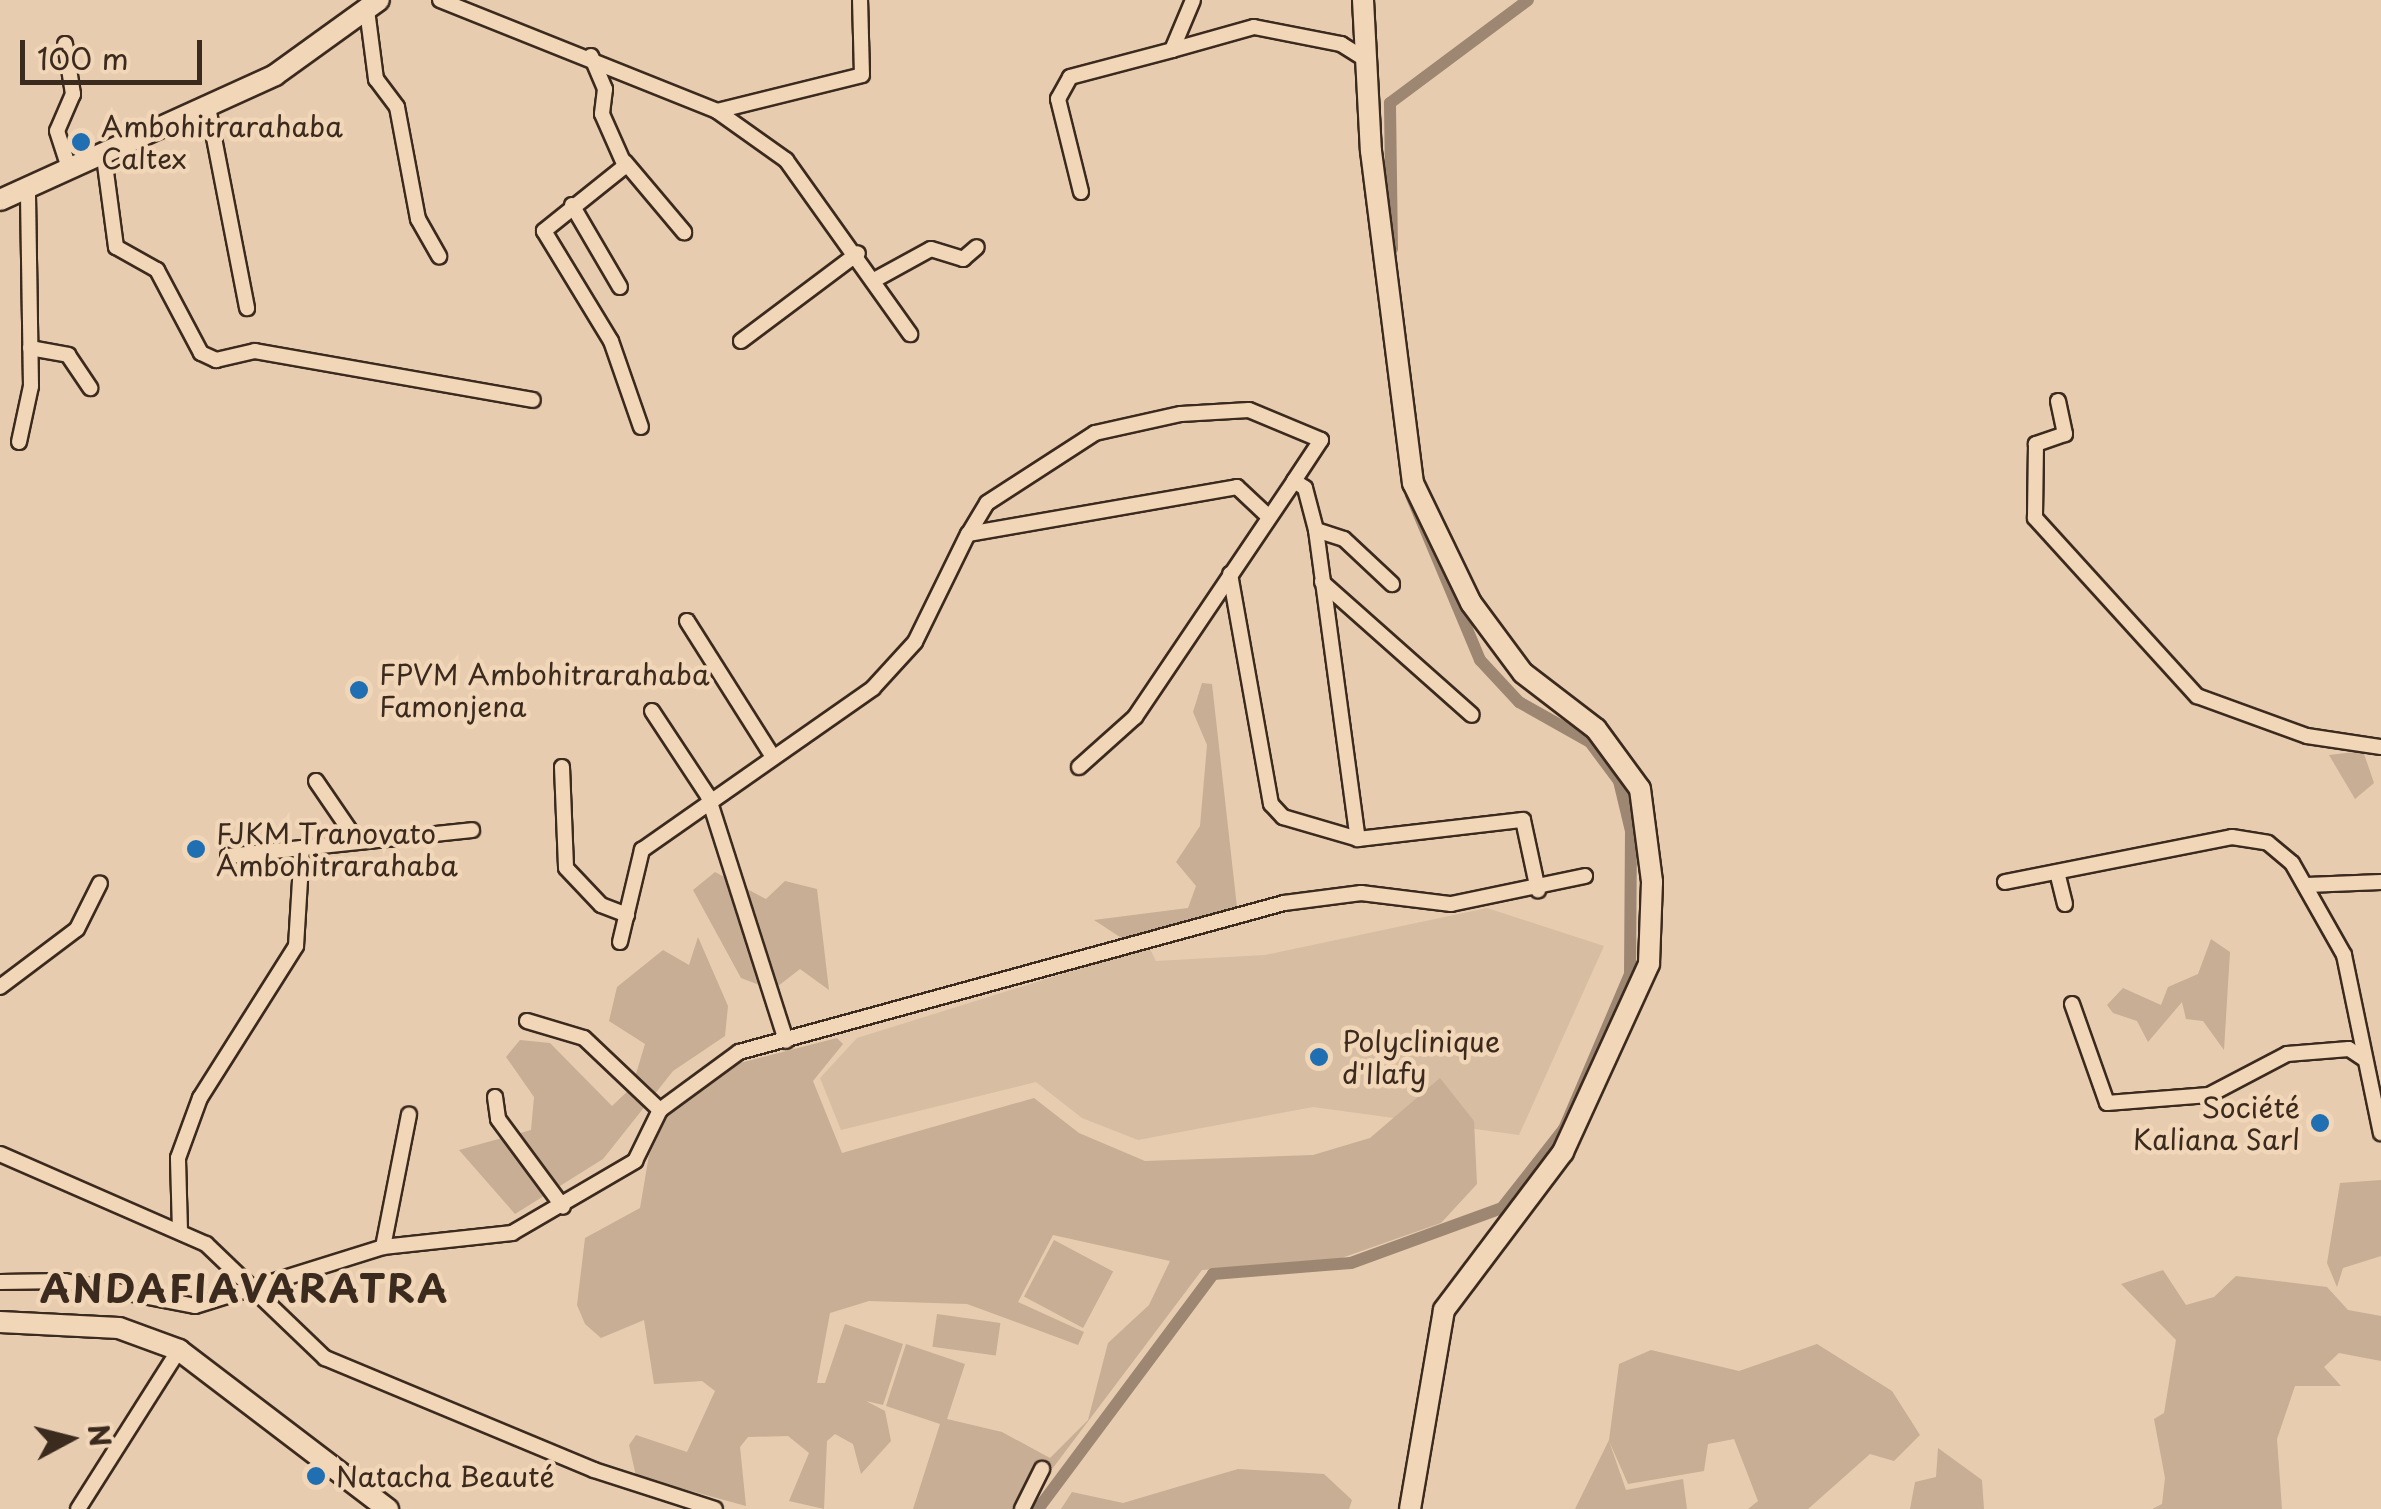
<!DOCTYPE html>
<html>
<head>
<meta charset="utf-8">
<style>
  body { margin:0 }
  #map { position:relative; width:2381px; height:1509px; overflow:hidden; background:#e7ccaf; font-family:"Playpen Sans",sans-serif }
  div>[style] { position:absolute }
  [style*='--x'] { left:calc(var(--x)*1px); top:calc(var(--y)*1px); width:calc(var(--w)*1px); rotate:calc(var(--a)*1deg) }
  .built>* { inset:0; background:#d7bda2 }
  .green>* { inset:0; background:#c7ae94; transform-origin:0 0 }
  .canal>* { height:12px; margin:-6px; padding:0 6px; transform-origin:6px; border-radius:6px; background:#9e8772 }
  .roads { filter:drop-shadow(2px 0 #3b2a1e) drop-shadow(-2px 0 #3b2a1e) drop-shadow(0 2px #3b2a1e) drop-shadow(0 -2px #3b2a1e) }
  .street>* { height:14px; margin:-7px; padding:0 7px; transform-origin:7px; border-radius:7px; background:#f2d6b8 }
  .secondary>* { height:20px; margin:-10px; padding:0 10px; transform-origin:10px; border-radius:10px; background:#f2d6b8 }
  .dots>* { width:28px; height:28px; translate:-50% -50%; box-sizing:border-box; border:5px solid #f2d6b8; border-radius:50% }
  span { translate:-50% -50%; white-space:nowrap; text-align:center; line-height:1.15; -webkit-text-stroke:9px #f2d6b8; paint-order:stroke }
  .poi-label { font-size:28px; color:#3b2a1e }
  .left { translate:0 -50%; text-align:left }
  .right { translate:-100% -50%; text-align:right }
  .district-label { font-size:38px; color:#3b2a1e; font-weight:700; letter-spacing:2.5px }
  .north { position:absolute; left:20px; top:1389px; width:100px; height:100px; -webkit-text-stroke:8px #f2d6b8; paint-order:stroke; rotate:83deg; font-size:28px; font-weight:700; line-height:40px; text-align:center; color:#3b2a1e }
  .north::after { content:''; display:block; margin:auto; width:35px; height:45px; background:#3b2a1e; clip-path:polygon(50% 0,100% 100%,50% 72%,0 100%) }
  .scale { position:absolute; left:20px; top:40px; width:182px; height:45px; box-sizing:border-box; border:5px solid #3b2a1e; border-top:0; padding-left:12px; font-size:30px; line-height:35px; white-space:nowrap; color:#3b2a1e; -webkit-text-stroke:8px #f2d6b8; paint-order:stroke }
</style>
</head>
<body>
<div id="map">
  <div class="built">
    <i style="clip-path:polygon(1487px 908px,1604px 946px,1519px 1135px,1313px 1107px,1138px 1140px,1082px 1118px,1036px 1082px,841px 1130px,820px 1078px,857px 1038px,1149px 947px,1156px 961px,1265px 955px)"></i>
  </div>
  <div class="green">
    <i style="clip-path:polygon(1202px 683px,1212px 684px,1238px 916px,1123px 939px,1094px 920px,1188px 908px,1196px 886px,1176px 862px,1200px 826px,1207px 745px,1193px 712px)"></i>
    <i style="clip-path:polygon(2363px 751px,2374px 783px,2355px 799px,2329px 755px)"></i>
    <i style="clip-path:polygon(715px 872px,766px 899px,785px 881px,817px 889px,829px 990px,800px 969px,773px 990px,741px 978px,693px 890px)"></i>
    <i style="clip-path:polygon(698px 937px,728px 1006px,725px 1036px,673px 1071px,603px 1159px,515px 1214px,459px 1150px,531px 1130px,534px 1097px,506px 1057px,520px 1040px,550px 1043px,612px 1106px,632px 1087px,645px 1044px,609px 1021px,617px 987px,663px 950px,689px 965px)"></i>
    <i style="clip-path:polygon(2211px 939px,2230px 952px,2224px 1050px,2203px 1021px,2186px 1019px,2182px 1002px,2148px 1042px,2137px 1021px,2113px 1013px,2107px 1005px,2123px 988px,2161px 1005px,2168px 987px,2198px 974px)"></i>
    <i style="clip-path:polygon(837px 1038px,843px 1044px,813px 1081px,842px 1153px,1034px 1098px,1079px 1133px,1145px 1161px,1313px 1155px,1370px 1138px,1440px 1078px,1474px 1121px,1477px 1184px,1441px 1223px,1333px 1261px,1202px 1270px,1022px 1509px,913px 1509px,940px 1424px,886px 1406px,906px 1344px,965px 1364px,947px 1419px,1002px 1432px,1050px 1458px,1088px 1420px,1108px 1343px,1149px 1305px,1170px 1261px,1053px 1235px,1018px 1302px,1084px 1332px,1078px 1345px,967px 1304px,869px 1301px,830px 1313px,817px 1383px,825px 1383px,845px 1324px,903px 1344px,883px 1405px,866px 1401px,885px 1411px,891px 1441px,861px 1474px,853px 1444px,835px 1434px,827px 1441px,824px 1509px,789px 1501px,809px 1453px,788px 1436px,748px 1437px,740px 1447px,746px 1506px,636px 1476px,629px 1445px,636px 1435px,687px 1452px,715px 1391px,702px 1381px,654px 1384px,644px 1320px,601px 1338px,585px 1324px,577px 1305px,585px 1238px,640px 1208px,649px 1155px,671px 1108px,728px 1066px)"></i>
    <i style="clip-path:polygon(2381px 1180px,2381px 1256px,2343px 1268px,2337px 1287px,2327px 1263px,2340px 1183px)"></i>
    <i style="left:1054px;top:1240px;width:67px;height:64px;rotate:28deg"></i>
    <i style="clip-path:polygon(2163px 1270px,2186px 1305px,2214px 1297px,2236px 1276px,2327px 1287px,2348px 1310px,2381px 1316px,2381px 1361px,2339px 1353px,2324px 1367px,2341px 1386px,2295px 1386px,2277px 1439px,2282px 1509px,2152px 1509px,2162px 1504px,2165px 1478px,2154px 1419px,2164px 1413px,2176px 1340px,2121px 1284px)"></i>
    <i style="left:937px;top:1314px;width:64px;height:33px;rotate:8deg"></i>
    <i style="clip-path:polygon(1817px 1344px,1892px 1391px,1920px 1435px,1894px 1461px,1870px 1454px,1808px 1509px,1748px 1509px,1758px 1501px,1734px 1439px,1708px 1444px,1704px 1471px,1628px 1484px,1609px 1441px,1626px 1490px,1683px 1479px,1687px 1509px,1575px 1509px,1609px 1440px,1619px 1364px,1651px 1350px,1739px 1371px)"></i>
    <i style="clip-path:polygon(1938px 1448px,1982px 1480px,1984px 1509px,1910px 1509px,1915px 1482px,1936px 1477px)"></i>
    <i style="clip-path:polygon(1238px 1469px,1324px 1474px,1352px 1500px,1349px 1509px,1061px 1509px,1072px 1492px,1123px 1503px)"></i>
  </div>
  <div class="canal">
    <i style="--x:1392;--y:249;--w:146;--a:-90.8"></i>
    <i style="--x:1390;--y:103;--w:172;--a:-36.7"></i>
    <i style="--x:1038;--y:1509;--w:293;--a:-53.3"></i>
    <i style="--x:1213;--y:1274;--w:138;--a:-4.6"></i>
    <i style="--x:1351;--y:1263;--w:161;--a:-20"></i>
    <i style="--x:1502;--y:1208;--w:100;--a:-51.9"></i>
    <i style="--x:1564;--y:1129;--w:168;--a:-66.9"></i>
    <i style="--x:1630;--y:974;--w:143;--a:-89.6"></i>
    <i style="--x:1631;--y:831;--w:51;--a:-103.5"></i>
    <i style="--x:1619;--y:781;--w:49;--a:-126.6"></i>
    <i style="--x:1590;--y:742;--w:81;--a:-150.6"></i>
    <i style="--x:1519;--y:702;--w:57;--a:-132.9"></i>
    <i style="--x:1480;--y:660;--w:179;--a:-112.7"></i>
  </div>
  <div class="roads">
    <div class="street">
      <i style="--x:440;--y:0;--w:298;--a:21.8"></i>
      <i style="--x:717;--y:111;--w:85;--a:35.4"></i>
      <i style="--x:786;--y:160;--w:214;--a:54.5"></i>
      <i style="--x:367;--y:10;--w:70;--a:82.6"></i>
      <i style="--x:376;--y:79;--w:35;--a:53"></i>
      <i style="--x:397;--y:107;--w:114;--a:79.4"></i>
      <i style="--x:418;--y:219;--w:43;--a:60.4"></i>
      <i style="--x:65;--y:44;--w:51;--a:80.9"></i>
      <i style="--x:73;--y:94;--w:40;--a:113.4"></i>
      <i style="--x:57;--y:131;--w:40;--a:72"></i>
      <i style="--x:1172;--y:50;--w:85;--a:-15.7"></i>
      <i style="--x:1254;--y:27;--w:89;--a:11.1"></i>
      <i style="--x:1341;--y:44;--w:32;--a:32"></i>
      <i style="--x:591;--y:56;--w:36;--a:67"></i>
      <i style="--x:605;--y:89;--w:25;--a:97"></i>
      <i style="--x:602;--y:114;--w:57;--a:66.1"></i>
      <i style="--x:625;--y:166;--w:104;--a:141.3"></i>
      <i style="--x:544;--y:231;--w:129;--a:58.7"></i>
      <i style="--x:611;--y:341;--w:91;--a:70.8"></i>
      <i style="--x:208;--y:107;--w:205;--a:79"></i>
      <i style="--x:717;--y:111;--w:149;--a:-13.9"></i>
      <i style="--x:862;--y:75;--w:75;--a:-91.5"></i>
      <i style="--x:104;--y:157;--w:91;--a:82.4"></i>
      <i style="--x:116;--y:247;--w:47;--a:29.3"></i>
      <i style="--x:157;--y:270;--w:94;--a:62.1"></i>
      <i style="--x:201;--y:353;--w:17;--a:25"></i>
      <i style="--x:216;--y:360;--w:40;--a:-13"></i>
      <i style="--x:255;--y:351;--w:282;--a:10"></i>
      <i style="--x:625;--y:162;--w:92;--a:49.9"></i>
      <i style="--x:1081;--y:192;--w:96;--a:-103.9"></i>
      <i style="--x:1058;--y:99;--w:25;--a:-61"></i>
      <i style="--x:1070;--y:77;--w:106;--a:-14.8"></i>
      <i style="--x:1172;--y:50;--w:54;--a:-67.2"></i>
      <i style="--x:572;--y:205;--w:95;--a:59.7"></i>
      <i style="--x:878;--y:278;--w:60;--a:-28.7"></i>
      <i style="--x:931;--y:249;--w:34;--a:17"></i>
      <i style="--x:963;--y:259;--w:18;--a:-41"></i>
      <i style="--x:741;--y:341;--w:146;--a:-36.9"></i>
      <i style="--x:30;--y:348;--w:39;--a:10"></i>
      <i style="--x:68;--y:355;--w:40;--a:56"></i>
      <i style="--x:2058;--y:401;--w:34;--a:78"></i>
      <i style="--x:2065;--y:434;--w:31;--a:161"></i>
      <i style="--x:2036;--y:444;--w:74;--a:90.8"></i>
      <i style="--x:2035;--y:518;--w:241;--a:47.7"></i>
      <i style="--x:2197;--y:696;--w:117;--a:20"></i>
      <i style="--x:2307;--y:736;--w:75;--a:8.5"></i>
      <i style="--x:19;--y:442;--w:57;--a:-77.9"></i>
      <i style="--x:31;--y:386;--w:198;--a:-90.9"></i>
      <i style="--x:1316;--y:530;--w:29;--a:18"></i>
      <i style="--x:1344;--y:539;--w:66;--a:43.2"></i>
      <i style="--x:969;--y:533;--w:35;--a:-59"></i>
      <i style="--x:987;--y:503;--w:129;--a:-32.9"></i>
      <i style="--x:1095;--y:433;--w:88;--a:-12.5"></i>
      <i style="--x:1181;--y:414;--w:68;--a:-3.4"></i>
      <i style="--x:1249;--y:410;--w:78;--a:22.6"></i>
      <i style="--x:1321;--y:440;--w:49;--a:123.4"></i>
      <i style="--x:1230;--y:574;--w:234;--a:79.9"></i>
      <i style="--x:1271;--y:804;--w:18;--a:47"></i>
      <i style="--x:1283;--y:817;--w:78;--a:16.3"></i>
      <i style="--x:1358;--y:839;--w:166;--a:-6.6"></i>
      <i style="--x:1523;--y:820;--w:72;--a:77.9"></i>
      <i style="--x:1322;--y:582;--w:200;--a:41.6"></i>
      <i style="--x:687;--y:621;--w:161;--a:57.7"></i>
      <i style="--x:652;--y:711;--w:102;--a:56.6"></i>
      <i style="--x:708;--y:796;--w:257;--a:72.3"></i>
      <i style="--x:562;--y:767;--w:101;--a:87.7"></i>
      <i style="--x:566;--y:868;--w:51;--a:46.6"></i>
      <i style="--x:601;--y:905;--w:28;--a:21"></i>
      <i style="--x:1079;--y:767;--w:75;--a:-41.8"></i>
      <i style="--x:1135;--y:717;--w:285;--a:-56"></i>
      <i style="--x:1294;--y:481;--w:13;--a:32"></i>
      <i style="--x:1305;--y:488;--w:43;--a:75.3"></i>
      <i style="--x:1316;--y:530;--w:312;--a:82.3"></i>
      <i style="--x:316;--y:781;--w:69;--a:55.6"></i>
      <i style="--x:228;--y:856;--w:74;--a:-6.2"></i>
      <i style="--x:2057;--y:872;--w:33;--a:76"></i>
      <i style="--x:2005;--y:882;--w:231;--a:-11.2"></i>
      <i style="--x:2232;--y:837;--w:36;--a:9"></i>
      <i style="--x:2268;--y:843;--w:31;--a:40"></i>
      <i style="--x:2292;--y:863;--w:106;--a:60.5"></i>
      <i style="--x:2344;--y:955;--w:182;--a:78.3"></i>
      <i style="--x:2307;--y:885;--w:74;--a:-2.3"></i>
      <i style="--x:620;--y:942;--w:95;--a:-76.6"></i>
      <i style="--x:642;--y:850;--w:282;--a:-35"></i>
      <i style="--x:873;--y:688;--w:62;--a:-47.6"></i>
      <i style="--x:915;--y:642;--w:120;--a:-63.9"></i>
      <i style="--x:968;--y:534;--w:273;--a:-9.9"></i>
      <i style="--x:1237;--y:487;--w:44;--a:43.2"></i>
      <i style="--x:0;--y:987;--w:96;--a:-37"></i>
      <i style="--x:77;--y:929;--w:51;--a:-63.4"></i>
      <i style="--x:2072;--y:1004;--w:105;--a:70.5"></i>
      <i style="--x:2107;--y:1103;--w:102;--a:-4.5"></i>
      <i style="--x:2209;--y:1095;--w:88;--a:-27.7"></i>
      <i style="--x:2287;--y:1054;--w:62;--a:-4.6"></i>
      <i style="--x:2349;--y:1049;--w:17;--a:33"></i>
      <i style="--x:527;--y:1021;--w:59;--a:16.6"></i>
      <i style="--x:584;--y:1038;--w:105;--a:43.5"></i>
      <i style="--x:495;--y:1097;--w:22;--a:82"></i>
      <i style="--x:498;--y:1119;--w:109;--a:53.5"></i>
      <i style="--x:0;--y:1154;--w:225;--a:23.6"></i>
      <i style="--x:206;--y:1244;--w:165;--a:43.8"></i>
      <i style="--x:325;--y:1358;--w:291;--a:22.6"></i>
      <i style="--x:594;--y:1470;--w:127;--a:17.9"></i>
      <i style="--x:180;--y:1231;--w:73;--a:-91.6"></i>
      <i style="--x:178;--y:1158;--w:64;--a:-69.9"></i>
      <i style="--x:200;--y:1098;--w:180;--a:-57.7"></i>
      <i style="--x:296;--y:946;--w:98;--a:-86.5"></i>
      <i style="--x:302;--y:848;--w:171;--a:-6"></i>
      <i style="--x:383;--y:1247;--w:135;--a:-78.9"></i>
      <i style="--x:0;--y:1282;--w:65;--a:-0.9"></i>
      <i style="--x:65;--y:1281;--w:132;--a:10.9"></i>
      <i style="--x:195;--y:1306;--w:197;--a:-17.4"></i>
      <i style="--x:383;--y:1247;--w:130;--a:-6.2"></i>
      <i style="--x:512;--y:1233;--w:143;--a:-30.3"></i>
      <i style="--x:635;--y:1161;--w:57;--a:-63.9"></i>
      <i style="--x:660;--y:1110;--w:98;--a:-36.3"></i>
      <i style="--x:739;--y:1052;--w:565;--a:-15.29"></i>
      <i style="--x:1284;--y:903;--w:78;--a:-7.4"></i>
      <i style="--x:1361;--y:893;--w:91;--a:7"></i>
      <i style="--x:1451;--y:904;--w:137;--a:-11.8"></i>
      <i style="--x:78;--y:1509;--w:188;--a:-57.6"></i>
      <i style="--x:1022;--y:1509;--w:45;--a:-63.4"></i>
    </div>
    <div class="secondary">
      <i style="--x:1363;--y:0;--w:151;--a:87"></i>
      <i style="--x:1371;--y:151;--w:335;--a:82.8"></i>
      <i style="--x:1413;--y:483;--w:133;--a:64.2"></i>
      <i style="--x:1471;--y:603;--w:87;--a:53.4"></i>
      <i style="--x:1523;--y:673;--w:92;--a:37.5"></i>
      <i style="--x:1596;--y:729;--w:74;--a:53.7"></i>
      <i style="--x:1640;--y:789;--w:94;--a:82.6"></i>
      <i style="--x:1652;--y:882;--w:82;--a:92.1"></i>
      <i style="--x:1649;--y:964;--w:207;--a:114.6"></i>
      <i style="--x:1563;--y:1152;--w:198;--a:127"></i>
      <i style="--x:1444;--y:1310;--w:202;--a:99.7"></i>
      <i style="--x:0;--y:200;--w:302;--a:-24.4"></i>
      <i style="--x:275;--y:75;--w:128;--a:-35.8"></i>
      <i style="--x:0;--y:1322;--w:119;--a:2.9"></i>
      <i style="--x:119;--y:1328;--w:64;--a:20.1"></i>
      <i style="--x:179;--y:1350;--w:263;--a:37.3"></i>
    </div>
  </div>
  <div class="dots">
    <i style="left:81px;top:142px;background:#1f6fb2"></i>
    <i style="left:359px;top:690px;background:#1f6fb2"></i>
    <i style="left:196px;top:849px;background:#1f6fb2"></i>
    <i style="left:1319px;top:1057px;background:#1f6fb2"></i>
    <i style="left:2320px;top:1123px;background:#1f6fb2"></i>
    <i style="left:316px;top:1476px;background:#1f6fb2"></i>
  </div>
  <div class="poi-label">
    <span class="left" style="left:101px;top:142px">Ambohitrarahaba<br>Caltex</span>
    <span class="left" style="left:379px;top:690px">FPVM Ambohitrarahaba<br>Famonjena</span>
    <span class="left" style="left:216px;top:849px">FJKM Tranovato<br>Ambohitrarahaba</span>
    <span class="left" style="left:1342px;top:1057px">Polyclinique<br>d'Ilafy</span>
    <span class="right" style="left:2300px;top:1123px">Société<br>Kaliana Sarl</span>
    <span class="left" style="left:336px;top:1476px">Natacha Beauté</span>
  </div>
  <div class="district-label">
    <span style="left:245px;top:1288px">ANDAFIAVARATRA</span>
  </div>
  <div class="north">N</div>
  <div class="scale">100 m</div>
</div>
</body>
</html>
